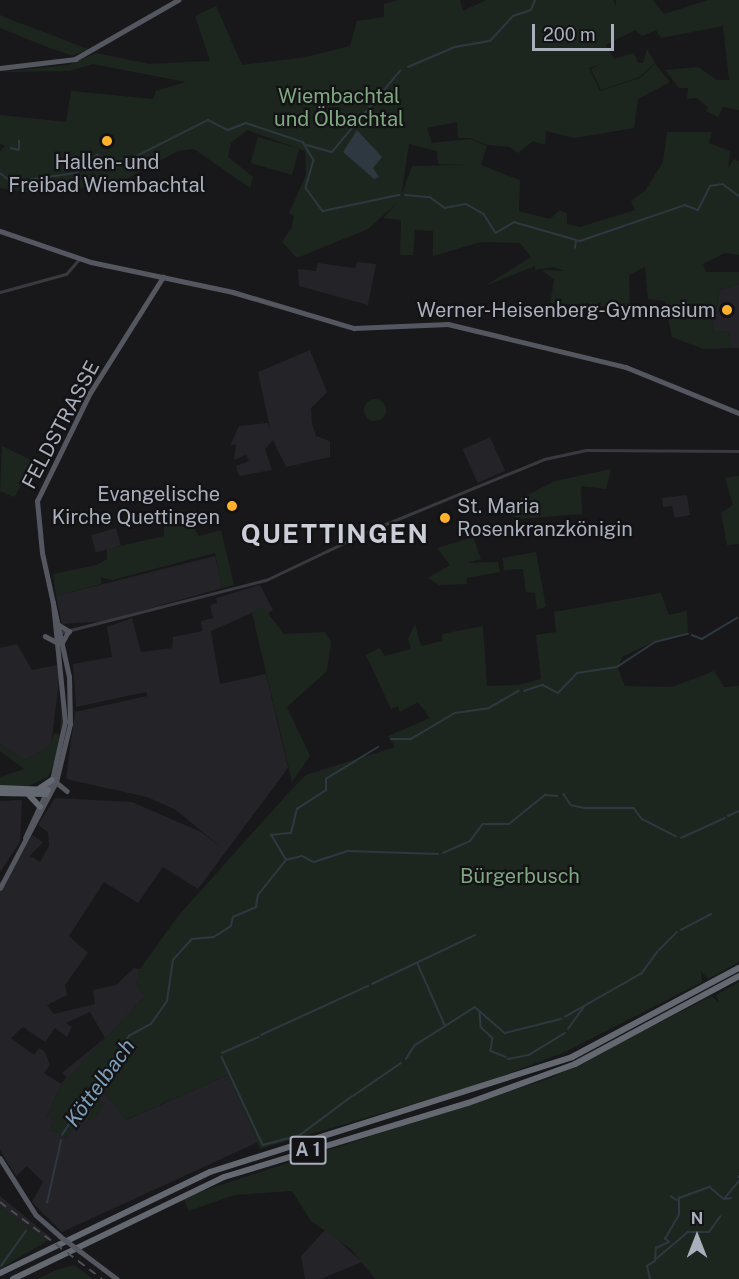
<!DOCTYPE html>
<html>
<head>
<meta charset="utf-8">
<style>
  body { margin:0 }
  #map { position:relative; width:739px; height:1279px; overflow:hidden; background:#18181b; font-family:"Public Sans",sans-serif }
  div>[style] { position:absolute }
  [style*='--x'] { left:calc(var(--x)*1px); top:calc(var(--y)*1px); width:calc(var(--w)*1px); rotate:calc(var(--a)*1deg) }
  .built>* { inset:0; background:#242428; transform-origin:0 0 }
  .green>* { inset:0; background:#1d261e; transform-origin:0 0 }
  .round { border-radius:50% }
  .water>* { inset:0; background:#2d3840 }
  .stream>* { height:1.5px; margin:-0.75px; padding:0 0.75px; transform-origin:0.75px; border-radius:0.75px; background:#2d3840 }
  .minor>* { height:3px; margin:-1.5px; padding:0 1.5px; transform-origin:1.5px; border-radius:1.5px; background:#393a40 }
  .major>* { height:4.5px; margin:-2.25px; padding:0 2.25px; transform-origin:2.25px; border-radius:2.25px; background:#54575f }
  .highway>* { height:6px; margin:-3px; padding:0 3px; transform-origin:3px; border-radius:3px; background:#646871 }
  .rail>* { height:1.5px; margin-top:-0.75px; transform-origin:0; background:repeating-linear-gradient(90deg,#4b4e55 0 8px,transparent 0 14px) }
  .major-bridge>* { height:4.5px; margin:-2.25px; padding:0 2.25px; transform-origin:2.25px; border-radius:2.25px; background:#54575f }
  .dots>* { width:16px; height:16px; translate:-50% -50%; box-sizing:border-box; border:3px solid #131316; border-radius:50% }
  span { translate:-50% -50%; white-space:nowrap; text-align:center; line-height:1.15; -webkit-text-stroke:4.5px #131316; paint-order:stroke }
  .shield-label span { padding:2px 4px; background:#131316; border:2px solid; border-radius:4px; -webkit-text-stroke-width:0 }
  .shield-label { font-size:18px; color:#a9afbb; font-weight:700 }
  .park-label { font-size:20px; color:#7fa880 }
  .poi-label { font-size:20px; color:#a9afbb }
  .right { translate:-100% -50%; text-align:right }
  .left { translate:0 -50%; text-align:left }
  .street-label { font-size:20px; color:#a9afbb }
  .water-label { font-size:21px; color:#7d9fb9; font-style:italic }
  .district-label { font-size:26px; color:#cbced7; font-weight:700; letter-spacing:1.5px }
  .north { position:absolute; left:667px; top:1207px; width:60px; height:60px; -webkit-text-stroke:4px #131316; paint-order:stroke; rotate:0deg; font-size:16px; font-weight:700; line-height:24px; text-align:center; color:#a9afbb }
  .north::after { content:''; display:block; margin:auto; width:21px; height:27px; background:#a9afbb; clip-path:polygon(50% 0,100% 100%,50% 72%,0 100%) }
  .scale { position:absolute; left:532px; top:24px; width:82px; height:27px; box-sizing:border-box; border:3px solid #a9afbb; border-top:0; padding-left:8px; font-size:18px; line-height:21px; white-space:nowrap; color:#a9afbb; -webkit-text-stroke:4px #131316; paint-order:stroke }
</style>
</head>
<body>
<div id="map">
  <div class="built">
    <i style="clip-path:polygon(357px 262px,376px 264px,368px 305px,299px 286px,298px 269px,316px 271px,318px 263px,355px 268px)"></i>
    <i style="clip-path:polygon(739px 284px,739px 348px,731px 348px,728px 332px,712px 331px,720px 290px)"></i>
    <i style="clip-path:polygon(310px 350px,327px 392px,311px 408px,312px 424px,316px 436px,330px 441px,330px 457px,286px 467px,273px 440px,265px 449px,272px 470px,239px 476px,236px 466px,249px 461px,246px 455px,234px 460px,236px 444px,230px 446px,239px 426px,268px 423px,270px 428px,258px 372px)"></i>
    <i style="left:490px;top:437px;width:37px;height:30px;rotate:66deg"></i>
    <i style="clip-path:polygon(687px 495px,690px 515px,675px 518px,672px 506px,663px 507px,662px 498px)"></i>
    <i style="left:116px;top:528px;width:18px;height:26px;rotate:74deg"></i>
    <i style="clip-path:polygon(215px 556px,222px 588px,105px 621px,62px 624px,56px 596px)"></i>
    <i style="clip-path:polygon(evenodd,260px 585px,273px 610px,267px 614px,263px 608px,211px 631px,220px 684px,266px 674px,288px 768px,198px 889px,163px 867px,138px 903px,104px 882px,69px 936px,88px 953px,65px 985px,67px 995px,47px 1005px,54px 1014px,95px 1004px,93px 990px,116px 985px,134px 968px,140px 969px,136px 985px,145px 996px,60px 1087px,47px 1116px,54px 1120px,49px 1131px,105px 1104px,96px 1097px,102px 1090px,126px 1120px,228px 1075px,258px 1142px,62px 1232px,32px 1202px,43px 1182px,27px 1166px,16px 1176px,0 1150px,0 881px,5px 884px,32px 835px,43px 842px,30px 856px,40px 862px,49px 846px,48px 832px,38px 825px,55px 798px,132px 802px,201px 832px,222px 848px,176px 810px,147px 797px,66px 779px,75px 712px,147px 696px,146px 692px,76px 707px,73px 664px,112px 657px,107px 627px,132px 618px,141px 652px,172px 648px,173px 637px,202px 631px,201px 621px,213px 618px,210px 605px,217px 603px,216px 598px,260px 585px,90px 1012px,105px 1038px,62px 1073px,67px 1077px,61px 1084px,44px 1073px,50px 1065px,45px 1052px,39px 1048px,34px 1055px,11px 1038px,23px 1027px,45px 1042px,55px 1028px,67px 1037px,72px 1027px,66px 1023px,90px 1012px)"></i>
    <i style="clip-path:polygon(17px 644px,32px 670px,57px 665px,59px 681px,51px 745px,25px 760px,0 744px,0 648px)"></i>
    <i style="clip-path:polygon(22px 800px,20px 842px,0 872px,0 801px)"></i>
    <i style="clip-path:polygon(0 1196px,51px 1238px,47px 1241px,0 1206px)"></i>
    <i style="clip-path:polygon(326px 1229px,362px 1262px,321px 1279px,305px 1279px,301px 1256px)"></i>
  </div>
  <div class="green">
    <i style="clip-path:polygon(evenodd,399px 0,460px 0,463px 11px,486px 0,613px 0,616px 6px,616px 0,653px 0,664px 14px,708px 0,739px 0,739px 110px,723px 107px,718px 117px,706px 111px,708px 107px,697px 98px,687px 99px,688px 88px,679px 88px,665px 70px,698px 67px,717px 80px,729px 80px,723px 26px,661px 38px,656px 30px,642px 36px,635px 30px,606px 45px,614px 59px,634px 53px,638px 63px,643px 63px,647px 49px,655px 63px,639px 77px,601px 90px,591px 69px,601px 64px,589px 68px,600px 91px,640px 78px,655px 64px,670px 82px,638px 99px,634px 128px,574px 138px,546px 131px,545px 145px,533px 141px,518px 153px,510px 147px,488px 145px,470px 138px,458px 138px,457px 122px,427px 128px,432px 143px,470px 139px,487px 146px,481px 165px,520px 180px,519px 211px,550px 219px,560px 210px,567px 214px,567px 224px,580px 227px,635px 210px,631px 201px,645px 191px,663px 162px,667px 132px,712px 132px,709px 143px,730px 151px,728px 169px,734px 159px,739px 161px,739px 255px,725px 253px,703px 264px,706px 272px,739px 272px,739px 284px,720px 290px,712px 330px,728px 332px,731px 348px,703px 349px,672px 337px,665px 301px,648px 299px,645px 267px,629px 275px,630px 314px,625px 317px,612px 307px,550px 303px,554px 280px,542px 270px,564px 271px,553px 267px,535px 270px,535px 266px,485px 286px,531px 257px,520px 243px,481px 242px,433px 256px,433px 231px,415px 230px,413px 255px,400px 255px,401px 220px,383px 218px,398px 202px,368px 229px,297px 258px,282px 242px,292px 227px,294px 215px,289px 213px,306px 175px,305px 151px,247px 130px,231px 143px,228px 157px,253px 177px,250px 188px,194px 149px,178px 151px,121px 182px,38px 194px,0 188px,0 151px,5px 146px,0 144px,0 115px,66px 122px,71px 91px,153px 99px,156px 91px,186px 82px,93px 64px,69px 71px,0 72px,69px 65px,96px 53px,149px 64px,210px 61px,195px 16px,216px 6px,242px 65px,306px 57px,350px 46px,357px 21px,384px 17px,384px 4px,399px 0,409px 144px,437px 151px,438px 164px,468px 165px,412px 166px,401px 196px,409px 144px)"></i>
    <i style="clip-path:polygon(0 15px,4px 17px,88px 49px,73px 56px,47px 47px,0 28px)"></i>
    <i style="left:258px;top:137px;width:43px;height:27px;rotate:16deg"></i>
    <i class="round" style="left:364px;top:399px;width:22px;height:22px"></i>
    <i style="clip-path:polygon(2px 446px,35px 462px,14px 497px,0 491px)"></i>
    <i style="clip-path:polygon(611px 469px,606px 489px,581px 486px,582px 514px,518px 519px,500px 509px,555px 481px)"></i>
    <i style="clip-path:polygon(739px 476px,739px 544px,727px 545px,721px 513px,733px 505px,725px 478px)"></i>
    <i style="clip-path:polygon(182px 510px,199px 536px,221px 530px,234px 585px,222px 588px,215px 553px,112px 580px,101px 577px,101px 584px,56px 596px,53px 574px,97px 565px,107px 559px,107px 549px,164px 536px,164px 525px,176px 522px,175px 511px)"></i>
    <i style="clip-path:polygon(473px 537px,481px 559px,467px 563px,498px 562px,500px 572px,466px 578px,467px 584px,439px 585px,428px 578px,450px 565px,437px 548px)"></i>
    <i style="clip-path:polygon(536px 552px,546px 607px,537px 609px,535px 593px,526px 592px,523px 569px,504px 570px,503px 558px)"></i>
    <i style="clip-path:polygon(661px 593px,669px 615px,687px 611px,688px 634px,655px 641px,622px 657px,618px 669px,625px 686px,672px 687px,714px 671px,724px 687px,739px 686px,739px 962px,708px 979px,701px 971px,702px 982px,565px 1052px,484px 1083px,260px 1149px,228px 1075px,125px 1120px,102px 1090px,96px 1097px,105px 1103px,93px 1121px,82px 1115px,67px 1139px,49px 1130px,54px 1120px,47px 1116px,60px 1087px,145px 996px,136px 985px,140px 969px,178px 916px,292px 789px,306px 775px,395px 747px,388px 736px,430px 718px,418px 702px,400px 712px,398px 706px,391px 709px,366px 655px,379px 648px,385px 656px,411px 649px,408px 639px,415px 624px,421px 646px,442px 641px,442px 634px,483px 626px,487px 686px,518px 685px,541px 679px,536px 635px,556px 632px,554px 612px)"></i>
    <i style="clip-path:polygon(263px 607px,284px 634px,325px 632px,331px 642px,327px 671px,287px 707px,310px 756px,292px 782px,252px 613px)"></i>
    <i style="clip-path:polygon(62px 701px,63px 722px,53px 766px,48px 777px,28px 786px,0 786px,0 777px,24px 769px,0 751px,0 744px,25px 760px,51px 745px,54px 733px,60px 735px)"></i>
    <i style="clip-path:polygon(739px 982px,739px 1279px,375px 1279px,352px 1250px,311px 1221px,292px 1191px,234px 1195px,189px 1211px,183px 1197px,551px 1078px,712px 996px,719px 1003px,716px 995px)"></i>
    <i style="clip-path:polygon(0 1206px,47px 1241px,0 1269px)"></i>
    <i style="clip-path:polygon(74px 1265px,93px 1279px,38px 1279px,56px 1270px)"></i>
  </div>
  <div class="water">
    <i style="clip-path:polygon(357px 130px,382px 157px,373px 168px,379px 177px,374px 179px,343px 152px)"></i>
  </div>
  <div class="stream">
    <i style="--x:408;--y:67;--w:51;--a:-23.1"></i>
    <i style="--x:455;--y:47;--w:36;--a:-10"></i>
    <i style="--x:490;--y:41;--w:34;--a:-47"></i>
    <i style="--x:513;--y:16;--w:19;--a:-18"></i>
    <i style="--x:531;--y:10;--w:11;--a:-68"></i>
    <i style="--x:307;--y:145;--w:26;--a:16"></i>
    <i style="--x:332;--y:152;--w:106;--a:-50"></i>
    <i style="--x:11;--y:148;--w:8;--a:14"></i>
    <i style="--x:19;--y:150;--w:9;--a:-90"></i>
    <i style="--x:0;--y:173;--w:15;--a:37"></i>
    <i style="--x:12;--y:182;--w:65;--a:-8"></i>
    <i style="--x:76;--y:173;--w:28;--a:-41"></i>
    <i style="--x:97;--y:155;--w:24;--a:24"></i>
    <i style="--x:119;--y:165;--w:100;--a:-26.8"></i>
    <i style="--x:208;--y:120;--w:22;--a:27"></i>
    <i style="--x:228;--y:130;--w:19;--a:-21"></i>
    <i style="--x:246;--y:123;--w:60;--a:18.4"></i>
    <i style="--x:303;--y:142;--w:21;--a:59"></i>
    <i style="--x:314;--y:160;--w:29;--a:106"></i>
    <i style="--x:306;--y:188;--w:29;--a:54"></i>
    <i style="--x:323;--y:211;--w:78;--a:-11.9"></i>
    <i style="--x:405;--y:195;--w:25;--a:5"></i>
    <i style="--x:430;--y:197;--w:19;--a:36"></i>
    <i style="--x:445;--y:208;--w:21;--a:-11"></i>
    <i style="--x:466;--y:204;--w:21;--a:29"></i>
    <i style="--x:484;--y:214;--w:22;--a:58"></i>
    <i style="--x:496;--y:233;--w:21;--a:-31"></i>
    <i style="--x:514;--y:222;--w:69;--a:16.1"></i>
    <i style="--x:580;--y:241;--w:111;--a:-18.9"></i>
    <i style="--x:685;--y:205;--w:14;--a:21"></i>
    <i style="--x:698;--y:210;--w:27;--a:-63"></i>
    <i style="--x:710;--y:186;--w:13;--a:-9"></i>
    <i style="--x:723;--y:184;--w:20;--a:37"></i>
    <i style="--x:575;--y:248;--w:7;--a:-82"></i>
    <i style="--x:692;--y:635;--w:11;--a:22"></i>
    <i style="--x:702;--y:639;--w:41;--a:-31"></i>
    <i style="--x:524;--y:691;--w:20;--a:-18"></i>
    <i style="--x:543;--y:685;--w:17;--a:28"></i>
    <i style="--x:558;--y:693;--w:28;--a:-46"></i>
    <i style="--x:577;--y:673;--w:40;--a:-8.5"></i>
    <i style="--x:617;--y:667;--w:45;--a:-33.3"></i>
    <i style="--x:655;--y:642;--w:34;--a:-14"></i>
    <i style="--x:391;--y:739;--w:20;--a:0"></i>
    <i style="--x:411;--y:739;--w:51;--a:-30.6"></i>
    <i style="--x:455;--y:713;--w:34;--a:-8"></i>
    <i style="--x:489;--y:708;--w:34;--a:-30"></i>
    <i style="--x:564;--y:794;--w:13;--a:58"></i>
    <i style="--x:571;--y:805;--w:13;--a:13"></i>
    <i style="--x:584;--y:808;--w:50;--a:0"></i>
    <i style="--x:634;--y:808;--w:14;--a:54"></i>
    <i style="--x:642;--y:819;--w:38;--a:27"></i>
    <i style="--x:728;--y:816;--w:12;--a:-24"></i>
    <i style="--x:681;--y:838;--w:48;--a:-24.4"></i>
    <i style="--x:443;--y:853;--w:30;--a:-24"></i>
    <i style="--x:470;--y:841;--w:21;--a:-53"></i>
    <i style="--x:483;--y:824;--w:26;--a:0"></i>
    <i style="--x:509;--y:824;--w:46;--a:-38.9"></i>
    <i style="--x:545;--y:795;--w:12;--a:5"></i>
    <i style="--x:286;--y:860;--w:16;--a:-14"></i>
    <i style="--x:302;--y:856;--w:13;--a:27"></i>
    <i style="--x:314;--y:862;--w:36;--a:-18"></i>
    <i style="--x:348;--y:851;--w:90;--a:1.9"></i>
    <i style="--x:681;--y:930;--w:34;--a:-28"></i>
    <i style="--x:659;--y:950;--w:25;--a:-45"></i>
    <i style="--x:418;--y:964;--w:67;--a:66.1"></i>
    <i style="--x:372;--y:984;--w:114;--a:-25.4"></i>
    <i style="--x:480;--y:1012;--w:15;--a:86"></i>
    <i style="--x:481;--y:1027;--w:16;--a:43"></i>
    <i style="--x:493;--y:1038;--w:13;--a:99"></i>
    <i style="--x:491;--y:1051;--w:16;--a:22"></i>
    <i style="--x:565;--y:1017;--w:89;--a:-29.7"></i>
    <i style="--x:642;--y:973;--w:26;--a:-54"></i>
    <i style="--x:568;--y:1029;--w:26;--a:-54"></i>
    <i style="--x:261;--y:1035;--w:118;--a:-24.6"></i>
    <i style="--x:222;--y:1053;--w:40;--a:-23.4"></i>
    <i style="--x:222;--y:1057;--w:97;--a:65"></i>
    <i style="--x:263;--y:1145;--w:38;--a:-15"></i>
    <i style="--x:300;--y:1135;--w:64;--a:-36.7"></i>
    <i style="--x:406;--y:1059;--w:15;--a:-58"></i>
    <i style="--x:414;--y:1046;--w:72;--a:-32.6"></i>
    <i style="--x:475;--y:1007;--w:40;--a:41"></i>
    <i style="--x:505;--y:1033;--w:58;--a:-14"></i>
    <i style="--x:508;--y:1059;--w:21;--a:-11"></i>
    <i style="--x:529;--y:1055;--w:42;--a:-31.4"></i>
    <i style="--x:353;--y:1096;--w:58;--a:-34.5"></i>
    <i style="--x:62;--y:1135;--w:120;--a:-55.9"></i>
    <i style="--x:129;--y:1036;--w:25;--a:-29"></i>
    <i style="--x:151;--y:1024;--w:28;--a:-55"></i>
    <i style="--x:167;--y:1001;--w:41;--a:-81.7"></i>
    <i style="--x:173;--y:960;--w:28;--a:-48"></i>
    <i style="--x:192;--y:939;--w:22;--a:-5"></i>
    <i style="--x:214;--y:937;--w:20;--a:-33"></i>
    <i style="--x:231;--y:926;--w:9;--a:-77"></i>
    <i style="--x:233;--y:917;--w:25;--a:-23"></i>
    <i style="--x:256;--y:907;--w:12;--a:-81"></i>
    <i style="--x:258;--y:895;--w:45;--a:-51.3"></i>
    <i style="--x:286;--y:860;--w:29;--a:-121"></i>
    <i style="--x:271;--y:835;--w:20;--a:-6"></i>
    <i style="--x:291;--y:833;--w:25;--a:-76"></i>
    <i style="--x:297;--y:809;--w:35;--a:-33"></i>
    <i style="--x:326;--y:790;--w:11;--a:-90"></i>
    <i style="--x:326;--y:779;--w:61;--a:-31.6"></i>
    <i style="--x:739;--y:1176;--w:1;--a:90"></i>
    <i style="--x:671;--y:1196;--w:7;--a:34"></i>
    <i style="--x:724;--y:1199;--w:7;--a:-8"></i>
    <i style="--x:47;--y:1203;--w:64;--a:-77.3"></i>
    <i style="--x:656;--y:1259;--w:42;--a:-40.2"></i>
    <i style="--x:688;--y:1232;--w:21;--a:0"></i>
    <i style="--x:709;--y:1232;--w:19;--a:-54"></i>
    <i style="--x:1;--y:1266;--w:43;--a:-54.5"></i>
    <i style="--x:650;--y:1279;--w:13;--a:-103"></i>
    <i style="--x:647;--y:1266;--w:9;--a:-32"></i>
    <i style="--x:655;--y:1261;--w:13;--a:-86"></i>
    <i style="--x:656;--y:1248;--w:14;--a:-25"></i>
    <i style="--x:669;--y:1242;--w:5;--a:-143"></i>
    <i style="--x:665;--y:1239;--w:28;--a:-60"></i>
    <i style="--x:679;--y:1215;--w:17;--a:-90"></i>
    <i style="--x:679;--y:1198;--w:33;--a:-20"></i>
    <i style="--x:710;--y:1187;--w:18;--a:41"></i>
    <i style="--x:724;--y:1199;--w:23;--a:-50"></i>
  </div>
  <div class="minor">
    <i style="--x:0;--y:292;--w:68;--a:-15.3"></i>
    <i style="--x:66;--y:274;--w:20;--a:-49"></i>
    <i style="--x:59;--y:633;--w:214;--a:-14.4"></i>
    <i style="--x:266;--y:580;--w:116;--a:-25.5"></i>
    <i style="--x:371;--y:530;--w:187;--a:-22.3"></i>
    <i style="--x:544;--y:459;--w:43;--a:-12.1"></i>
    <i style="--x:586;--y:450;--w:153;--a:0.4"></i>
  </div>
  <div class="major">
    <i style="--x:0;--y:68;--w:76;--a:-6.8"></i>
    <i style="--x:75;--y:59;--w:119;--a:-29.8"></i>
    <i style="--x:0;--y:231;--w:96;--a:18.8"></i>
    <i style="--x:91;--y:262;--w:145;--a:11.9"></i>
    <i style="--x:233;--y:292;--w:126;--a:16.6"></i>
    <i style="--x:354;--y:328;--w:94;--a:-2.4"></i>
    <i style="--x:448;--y:324;--w:183;--a:13.6"></i>
    <i style="--x:626;--y:367;--w:122;--a:22.2"></i>
    <i style="--x:59;--y:625;--w:12;--a:31"></i>
    <i style="--x:69;--y:631;--w:13;--a:119"></i>
    <i style="--x:45;--y:636;--w:15;--a:28"></i>
    <i style="--x:56;--y:782;--w:14;--a:39"></i>
    <i style="--x:25;--y:838;--w:64;--a:-65"></i>
    <i style="--x:52;--y:780;--w:59;--a:-77.4"></i>
    <i style="--x:65;--y:722;--w:120;--a:-95.8"></i>
    <i style="--x:0;--y:888;--w:120;--a:-62.2"></i>
    <i style="--x:56;--y:782;--w:60;--a:-76.4"></i>
    <i style="--x:70;--y:724;--w:47;--a:-91.2"></i>
    <i style="--x:69;--y:677;--w:127;--a:-102.3"></i>
    <i style="--x:42;--y:553;--w:52;--a:-95.5"></i>
    <i style="--x:37;--y:501;--w:120;--a:-63.9"></i>
    <i style="--x:90;--y:393;--w:137;--a:-57.8"></i>
    <i style="--x:0;--y:1158;--w:67;--a:57.7"></i>
    <i style="--x:36;--y:1215;--w:32;--a:41"></i>
    <i style="--x:80;--y:1251;--w:46;--a:37.1"></i>
  </div>
  <div class="highway">
    <i style="--x:0;--y:788;--w:48;--a:2.4"></i>
    <i style="--x:40;--y:788;--w:14;--a:-34"></i>
    <i style="--x:0;--y:793;--w:46;--a:1.2"></i>
    <i style="--x:29;--y:795;--w:16;--a:47"></i>
    <i style="--x:0;--y:1273;--w:233;--a:-25.7"></i>
    <i style="--x:210;--y:1172;--w:380;--a:-17.6"></i>
    <i style="--x:572;--y:1057;--w:189;--a:-28.1"></i>
    <i style="--x:13;--y:1279;--w:234;--a:-25.8"></i>
    <i style="--x:224;--y:1177;--w:255;--a:-16.9"></i>
    <i style="--x:468;--y:1103;--w:114;--a:-20"></i>
    <i style="--x:575;--y:1064;--w:186;--a:-28.2"></i>
  </div>
  <div class="rail">
    <i style="--x:0;--y:1202;--w:128;--a:37"></i>
  </div>
  <div class="major-bridge">
    <i style="--x:60;--y:1236;--w:25;--a:37"></i>
  </div>
  <div class="dots">
    <i style="left:107px;top:141px;background:#ffb12c"></i>
    <i style="left:727px;top:310px;background:#ffb12c"></i>
    <i style="left:232px;top:506px;background:#ffb12c"></i>
    <i style="left:445px;top:518px;background:#ffb12c"></i>
  </div>
  <div class="shield-label">
    <span style="left:308px;top:1150px">A 1</span>
  </div>
  <div class="park-label">
    <span style="left:339px;top:108px">Wiembachtal<br>und Ölbachtal</span>
    <span style="left:520px;top:876px">Bürgerbusch</span>
  </div>
  <div class="poi-label">
    <span style="left:107px;top:174px">Hallen- und<br>Freibad Wiembachtal</span>
    <span class="right" style="left:715px;top:310px">Werner-Heisenberg-Gymnasium</span>
    <span class="right" style="left:220px;top:506px">Evangelische<br>Kirche Quettingen</span>
    <span class="left" style="left:457px;top:518px">St. Maria<br>Rosenkranzkönigin</span>
  </div>
  <div class="street-label">
    <span style="left:61px;top:425px;rotate:-62deg">FELDSTRASSE</span>
  </div>
  <div class="water-label">
    <span style="left:100px;top:1083px;rotate:-54deg">Köttelbach</span>
  </div>
  <div class="district-label">
    <span style="left:335px;top:534px">QUETTINGEN</span>
  </div>
  <div class="north">N</div>
  <div class="scale">200 m</div>
</div>
</body>
</html>
